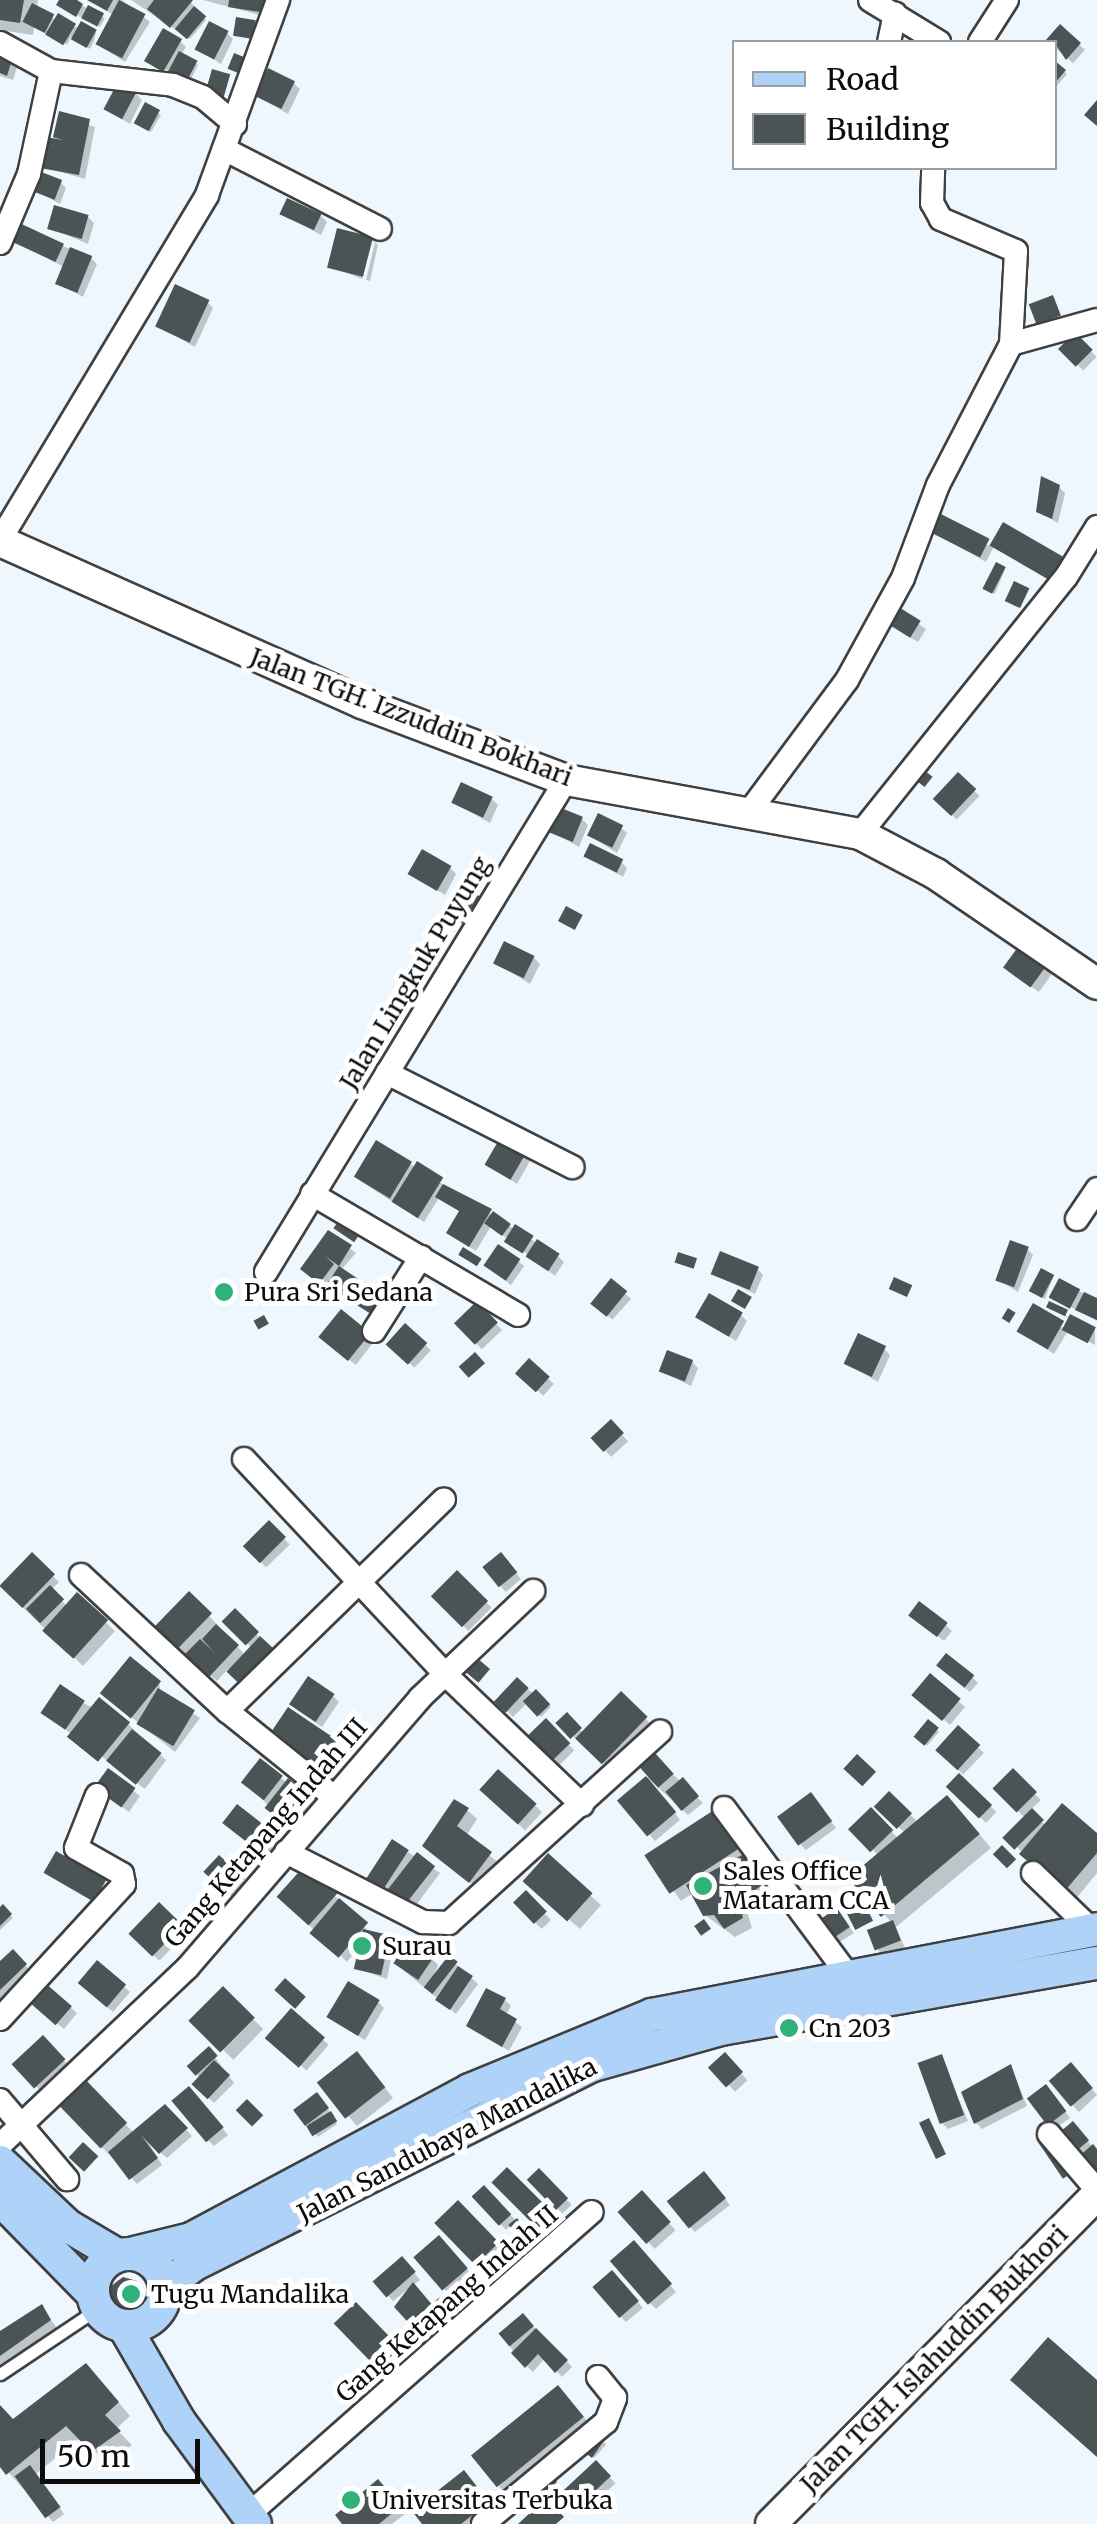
<!DOCTYPE html>
<html>
<head>
<meta charset="utf-8">
<style>
  body { margin:0 }
  #map { position:relative; width:1097px; height:2524px; overflow:hidden; background:#eef7fd; font-family:Merriweather,serif }
  div>[style] { position:absolute }
  [style*='--x'] { left:calc(var(--x)*1px); top:calc(var(--y)*1px); width:calc(var(--w)*1px); rotate:calc(var(--a)*1deg) }
  .shadow>* { inset:0; background:#0003; transform-origin:0 0 }
  .building>* { inset:0; background:#4a5454; transform-origin:0 0 }
  .roads { filter:drop-shadow(2px 0 #404040) drop-shadow(-2px 0 #404040) drop-shadow(0 2px #404040) drop-shadow(0 -2px #404040) }
  .service>* { height:11px; margin:-5.5px; padding:0 5.5px; transform-origin:5.5px; border-radius:5.5px; background:#fff }
  .minor>* { height:22px; margin:-11px; padding:0 11px; transform-origin:11px; border-radius:11px; background:#fff }
  .tertiary>* { height:30px; margin:-15px; padding:0 15px; transform-origin:15px; border-radius:15px; background:#fff }
  .secondary>* { height:32px; margin:-16px; padding:0 16px; transform-origin:16px; border-radius:16px; background:#afd3f8 }
  .secondary>.ring { margin:-16px; padding:0; box-sizing:content-box; background:none; border:32px solid #afd3f8; border-radius:50% }
  .dots>* { width:28px; height:28px; translate:-50% -50%; box-sizing:border-box; border:5px solid #fff; border-radius:50% }
  span { translate:-50% -50%; white-space:nowrap; text-align:center; line-height:1.15; -webkit-text-stroke:10px #fff; paint-order:stroke }
  .street-label { font-size:25px; color:#0d0d0d }
  .poi-label { font-size:25px; color:#0d0d0d }
  .left { translate:0 -50%; text-align:left }
  .legend { position:absolute; left:732px; top:40px; width:325px; height:130px; box-sizing:border-box; background:#fff; border:2px solid #9e9e9e; margin:0; padding:12px 18px; list-style:none; font-size:30px; color:#0d0d0d }
  .legend li { display:flex; align-items:center; gap:20px; height:50px }
  .legend b { width:50px; border:2px solid #9e9e9e }
  .scale { position:absolute; left:40px; top:2439px; width:160px; height:45px; box-sizing:border-box; border:5px solid #0d0d0d; border-top:0; padding-left:12px; font-size:30px; line-height:35px; white-space:nowrap; color:#0d0d0d; -webkit-text-stroke:8px #fff; paint-order:stroke }
</style>
</head>
<body>
<div id="map">
  <div class="shadow">
    <i style="clip-path:polygon(0 0,38px 0,37px 8px,57px 21px,96px 33px,94px 41px,90px 49px,71px 37px,67px 45px,34px 27px,33px 35px,0 30px)"></i>
    <i style="clip-path:polygon(61px 0,72px 0,105px 18px,100px 27px,61px 7px)"></i>
    <i style="clip-path:polygon(91px 0,122px 0,150px 22px,125px 62px,103px 48px,113px 15px)"></i>
    <i style="clip-path:polygon(131px 0,189px 0,206px 20px,190px 39px)"></i>
    <i style="clip-path:polygon(203px 0,274px 0,271px 18px)"></i>
    <i style="left:1060px;top:28px;width:33px;height:18px;rotate:41deg"></i>
    <i style="clip-path:polygon(227px 33px,233px 39px,221px 64px,197px 49px)"></i>
    <i style="clip-path:polygon(180px 41px,186px 47px,181px 55px,198px 65px,190px 81px,147px 61px)"></i>
    <i style="clip-path:polygon(0 51px,19px 61px,13px 80px,0 76px)"></i>
    <i style="clip-path:polygon(1054px 63px,1067px 74px,1055px 88px,1054px 87px)"></i>
    <i style="clip-path:polygon(293px 83px,300px 89px,288px 114px,257px 96px)"></i>
    <i style="clip-path:polygon(136px 94px,142px 100px,130px 124px,107px 110px)"></i>
    <i style="clip-path:polygon(146px 106px,161px 115px,151px 132px,139px 125px)"></i>
    <i style="clip-path:polygon(61px 114px,95px 127px,85px 179px,43px 167px)"></i>
    <i style="clip-path:polygon(60px 182px,66px 188px,60px 204px,32px 189px)"></i>
    <i style="clip-path:polygon(283px 214px,321px 216px,327px 222px,321px 235px)"></i>
    <i style="clip-path:polygon(88px 217px,94px 223px,88px 244px,50px 228px)"></i>
    <i style="clip-path:polygon(339px 231px,373px 240px,362px 279px,331px 267px)"></i>
    <i style="clip-path:polygon(10px 239px,63px 246px,91px 258px,97px 264px,83px 297px,58px 283px,64px 267px)"></i>
    <i style="clip-path:polygon(375px 242px,378px 245px,370px 281px,366px 280px)"></i>
    <i style="clip-path:polygon(207px 302px,213px 308px,195px 347px,158px 326px)"></i>
    <i style="left:1075px;top:336px;width:30px;height:19px;rotate:44deg"></i>
    <i style="clip-path:polygon(1059px 487px,1065px 493px,1058px 523px,1039px 512px)"></i>
    <i style="clip-path:polygon(1004px 525px,1069px 565px,1057px 585px,994px 546px,986px 562px,931px 531px,992px 546px)"></i>
    <i style="clip-path:polygon(1005px 569px,995px 594px,988px 590px)"></i>
    <i style="clip-path:polygon(898px 610px,926px 629px,918px 642px,895px 628px)"></i>
    <i style="left:958px;top:775px;width:30px;height:33px;rotate:44deg"></i>
    <i style="clip-path:polygon(492px 799px,498px 805px,490px 823px,454px 803px)"></i>
    <i style="clip-path:polygon(582px 819px,588px 825px,579px 847px,548px 830px)"></i>
    <i style="clip-path:polygon(621px 828px,627px 833px,617px 853px,590px 836px)"></i>
    <i style="clip-path:polygon(586px 855px,621px 862px,627px 868px,623px 877px)"></i>
    <i style="clip-path:polygon(450px 868px,456px 874px,445px 895px,411px 874px)"></i>
    <i style="clip-path:polygon(1023px 944px,1056px 968px,1039px 992px,1012px 974px)"></i>
    <i style="clip-path:polygon(534px 958px,540px 964px,530px 984px,496px 963px)"></i>
    <i style="clip-path:polygon(524px 1155px,530px 1161px,517px 1184px,488px 1165px)"></i>
    <i style="clip-path:polygon(410px 1164px,558px 1256px,564px 1262px,555px 1276px,491px 1226px,476px 1251px,455px 1238px,449px 1232px,461px 1211px,439px 1198px,424px 1222px,362px 1182px)"></i>
    <i style="clip-path:polygon(329px 1233px,356px 1253px,341px 1270px,384px 1297px,380px 1319px,309px 1275px)"></i>
    <i style="clip-path:polygon(1027px 1249px,1033px 1255px,1018px 1292px,997px 1279px)"></i>
    <i style="clip-path:polygon(518px 1261px,524px 1266px,511px 1285px,492px 1271px)"></i>
    <i style="clip-path:polygon(757px 1269px,763px 1275px,755px 1294px,714px 1274px)"></i>
    <i style="clip-path:polygon(1053px 1277px,1045px 1299px,1034px 1293px)"></i>
    <i style="left:611px;top:1281px;width:27px;height:28px;rotate:42deg"></i>
    <i style="clip-path:polygon(1079px 1291px,1097px 1301px,1097px 1321px,1052px 1297px)"></i>
    <i style="left:477px;top:1304px;width:36px;height:28px;rotate:46deg"></i>
    <i style="clip-path:polygon(1051px 1309px,1095px 1329px,1095px 1345px,1068px 1331px,1054px 1354px,1019px 1330px,1066px 1327px,1071px 1319px)"></i>
    <i style="clip-path:polygon(341px 1313px,375px 1340px,356px 1365px,328px 1344px)"></i>
    <i style="clip-path:polygon(741px 1315px,747px 1321px,736px 1341px,698px 1317px)"></i>
    <i style="left:406px;top:1327px;width:34px;height:24px;rotate:43deg"></i>
    <i style="clip-path:polygon(884px 1349px,890px 1355px,878px 1382px,847px 1364px)"></i>
    <i style="left:529px;top:1362px;width:33px;height:16px;rotate:41deg"></i>
    <i style="clip-path:polygon(692px 1362px,698px 1368px,691px 1386px,662px 1372px)"></i>
    <i style="left:611px;top:1423px;width:25px;height:23px;rotate:47deg"></i>
    <i style="left:269px;top:1523px;width:30px;height:33px;rotate:46deg"></i>
    <i style="clip-path:polygon(32px 1556px,59px 1582px,51px 1590px,67px 1606px,77px 1595px,115px 1631px,83px 1666px,2px 1587px)"></i>
    <i style="clip-path:polygon(507px 1561px,521px 1579px,506px 1592px,500px 1586px)"></i>
    <i style="left:457px;top:1573px;width:49px;height:33px;rotate:45deg"></i>
    <i style="clip-path:polygon(189px 1594px,245px 1655px,252px 1648px,225px 1622px,235px 1612px,279px 1658px,248px 1690px,228px 1669px,217px 1681px,155px 1630px)"></i>
    <i style="clip-path:polygon(918px 1621px,946px 1625px,952px 1631px,944px 1641px)"></i>
    <i style="clip-path:polygon(945px 1672px,972px 1677px,978px 1683px,970px 1692px)"></i>
    <i style="clip-path:polygon(930px 1676px,965px 1707px,950px 1725px,921px 1700px)"></i>
    <i style="clip-path:polygon(517px 1681px,551px 1707px,541px 1717px,527px 1703px,513px 1717px,498px 1702px)"></i>
    <i style="clip-path:polygon(159px 1683px,161px 1693px,200px 1718px,175px 1752px,109px 1699px)"></i>
    <i style="clip-path:polygon(621px 1695px,652px 1725px,610px 1768px,559px 1724px,567px 1716px,583px 1733px)"></i>
    <i style="clip-path:polygon(333px 1696px,339px 1702px,322px 1727px,297px 1710px)"></i>
    <i style="clip-path:polygon(83px 1703px,128px 1724px,166px 1760px,145px 1789px,50px 1718px)"></i>
    <i style="left:546px;top:1722px;width:40px;height:25px;rotate:45deg"></i>
    <i style="left:928px;top:1722px;width:15px;height:18px;rotate:42deg"></i>
    <i style="left:958px;top:1728px;width:36px;height:30px;rotate:44deg"></i>
    <i style="clip-path:polygon(278px 1742px,335px 1742px,341px 1748px,325px 1773px)"></i>
    <i style="clip-path:polygon(655px 1757px,703px 1803px,688px 1815px,650px 1780px,680px 1820px,655px 1841px,621px 1801px,651px 1775px)"></i>
    <i style="clip-path:polygon(109px 1771px,140px 1796px,129px 1812px,103px 1793px)"></i>
    <i style="left:499px;top:1772px;width:59px;height:25px;rotate:43deg"></i>
    <i style="clip-path:polygon(1013px 1772px,1041px 1800px,1030px 1810px,1045px 1825px,1097px 1836px,1097px 1873px,1075px 1900px,1007px 1838px,1026px 1819px,996px 1789px)"></i>
    <i style="left:959px;top:1776px;width:52px;height:15px;rotate:44deg"></i>
    <i style="clip-path:polygon(281px 1778px,314px 1803px,294px 1829px,250px 1788px)"></i>
    <i style="clip-path:polygon(889px 1794px,918px 1822px,960px 1811px,991px 1848px,896px 1927px,905px 1948px,884px 1956px,878px 1950px,892px 1923px,851px 1877px,878px 1855px,852px 1829px,874px 1814px,898px 1838px,905px 1833px,877px 1807px)"></i>
    <i style="clip-path:polygon(816px 1801px,836px 1828px,806px 1850px,801px 1845px)"></i>
    <i style="clip-path:polygon(238px 1808px,281px 1843px,269px 1858px,232px 1829px)"></i>
    <i style="clip-path:polygon(467px 1810px,477px 1819px,466px 1836px,500px 1864px,480px 1890px,435px 1855px)"></i>
    <i style="clip-path:polygon(724px 1822px,768px 1896px,747px 1912px,752px 1928px,735px 1937px,705px 1915px,693px 1893px,681px 1901px,648px 1854px)"></i>
    <i style="clip-path:polygon(408px 1852px,440px 1873px,411px 1912px,375px 1885px)"></i>
    <i style="clip-path:polygon(548px 1857px,601px 1905px,580px 1929px,537px 1891px)"></i>
    <i style="left:219px;top:1858px;width:42px;height:19px;rotate:44deg"></i>
    <i style="clip-path:polygon(307px 1867px,370px 1933px,394px 1943px,387px 1979px,358px 1969px,363px 1942px,347px 1962px,279px 1896px)"></i>
    <i style="left:526px;top:1894px;width:36px;height:13px;rotate:46deg"></i>
    <i style="left:159px;top:1905px;width:39px;height:40px;rotate:44deg"></i>
    <i style="clip-path:polygon(3px 1908px,13px 1918px,0 1930px,0 1911px)"></i>
    <i style="clip-path:polygon(837px 1911px,854px 1933px,838px 1943px,832px 1937px)"></i>
    <i style="clip-path:polygon(12px 1952px,31px 1971px,0 2002px,0 1965px)"></i>
    <i style="clip-path:polygon(432px 1959px,438px 1965px,431px 1983px,450px 1959px,478px 1984px,456px 2014px,402px 1969px)"></i>
    <i style="clip-path:polygon(98px 1963px,130px 1992px,113px 2012px,86px 1989px)"></i>
    <i style="clip-path:polygon(45px 1986px,77px 2013px,64px 2029px,37px 2007px)"></i>
    <i style="left:223px;top:1990px;width:56px;height:43px;rotate:44deg"></i>
    <i style="clip-path:polygon(505px 2000px,511px 2006px,506px 2015px,522px 2027px,509px 2051px,469px 2026px)"></i>
    <i style="clip-path:polygon(378px 2002px,384px 2008px,365px 2040px,335px 2022px)"></i>
    <i style="left:291px;top:2012px;width:50px;height:34px;rotate:41deg"></i>
    <i style="left:43px;top:2039px;width:37px;height:38px;rotate:46deg"></i>
    <i style="clip-path:polygon(209px 2049px,234px 2083px,214px 2103px,194px 2084px,200px 2078px,189px 2066px)"></i>
    <i style="left:725px;top:2056px;width:33px;height:17px;rotate:47deg"></i>
    <i style="clip-path:polygon(941px 2057px,968px 2121px,948px 2129px,942px 2123px)"></i>
    <i style="clip-path:polygon(366px 2064px,393px 2098px,357px 2126px,321px 2083px)"></i>
    <i style="clip-path:polygon(1011px 2067px,1027px 2106px,982px 2129px,976px 2123px)"></i>
    <i style="clip-path:polygon(1077px 2071px,1097px 2095px,1079px 2112px,1073px 2106px)"></i>
    <i style="clip-path:polygon(82px 2079px,134px 2133px,165px 2107px,192px 2136px,167px 2158px,148px 2142px,162px 2165px,137px 2184px,58px 2101px)"></i>
    <i style="clip-path:polygon(1051px 2093px,1070px 2118px,1054px 2129px,1030px 2099px)"></i>
    <i style="clip-path:polygon(195px 2095px,228px 2135px,214px 2146px,208px 2140px)"></i>
    <i style="clip-path:polygon(323px 2101px,337px 2124px,318px 2137px,297px 2110px)"></i>
    <i style="clip-path:polygon(1073px 2124px,1097px 2152px,1097px 2177px,1061px 2135px)"></i>
    <i style="left:539px;top:2171px;width:47px;height:13px;rotate:46deg"></i>
    <i style="clip-path:polygon(710px 2180px,730px 2205px,695px 2232px,690px 2227px)"></i>
    <i style="clip-path:polygon(484px 2188px,525px 2230px,520px 2234px,512px 2224px,506px 2230px,475px 2197px)"></i>
    <i style="left:642px;top:2193px;width:50px;height:28px;rotate:48deg"></i>
    <i style="left:458px;top:2204px;width:64px;height:27px;rotate:46deg"></i>
    <i style="left:439px;top:2238px;width:50px;height:30px;rotate:48deg"></i>
    <i style="clip-path:polygon(640px 2249px,676px 2292px,656px 2309px,650px 2303px)"></i>
    <i style="clip-path:polygon(408px 2265px,420px 2280px,413px 2285px,443px 2321px,424px 2336px,397px 2307px,408px 2289px,393px 2301px,375px 2281px)"></i>
    <i style="clip-path:polygon(618px 2279px,643px 2308px,626px 2322px,620px 2316px)"></i>
    <i style="clip-path:polygon(136px 2283px,148px 2302px,142px 2314px,129px 2316px,113px 2300px)"></i>
    <i style="left:356px;top:2306px;width:69px;height:26px;rotate:46deg"></i>
    <i style="clip-path:polygon(42px 2307px,59px 2331px,0 2374px,0 2334px)"></i>
    <i style="clip-path:polygon(523px 2316px,572px 2367px,562px 2377px,545px 2358px,533px 2372px,514px 2353px,503px 2334px)"></i>
    <i style="clip-path:polygon(99px 2379px,130px 2416px,116px 2429px,132px 2445px,106px 2463px,81px 2437px,36px 2474px,64px 2514px,53px 2522px,0 2463px,0 2408px,13px 2422px)"></i>
    <i style="clip-path:polygon(567px 2397px,592px 2427px,509px 2496px,499px 2487px)"></i>
    <i style="left:598px;top:2437px;width:11px;height:18px;rotate:41deg"></i>
    <i style="left:596px;top:2463px;width:28px;height:40px;rotate:46deg"></i>
    <i style="left:549px;top:2477px;width:12px;height:18px;rotate:48deg"></i>
    <i style="clip-path:polygon(473px 2483px,496px 2513px,482px 2524px,425px 2524px)"></i>
    <i style="clip-path:polygon(384px 2488px,405px 2514px,392px 2524px,345px 2524px)"></i>
  </div>
  <div class="building">
    <i style="clip-path:polygon(0 0,24px 0,20px 23px,0 20px)"></i>
    <i style="clip-path:polygon(59px 0,77px 0,83px 4px,76px 17px,56px 5px)"></i>
    <i style="clip-path:polygon(87px 0,113px 0,107px 11px)"></i>
    <i style="left:119px;top:0;width:30px;height:50px;rotate:28deg"></i>
    <i style="clip-path:polygon(154px 0,193px 0,170px 28px,147px 9px)"></i>
    <i style="clip-path:polygon(229px 0,268px 0,266px 13px,228px 7px)"></i>
    <i style="left:32px;top:3px;width:25px;height:21px;rotate:27deg"></i>
    <i style="left:88px;top:5px;width:18px;height:15px;rotate:27deg"></i>
    <i style="left:194px;top:6px;width:16px;height:30px;rotate:40deg"></i>
    <i style="left:58px;top:13px;width:21px;height:25px;rotate:31deg"></i>
    <i style="left:236px;top:17px;width:20px;height:19px;rotate:9deg"></i>
    <i style="left:81px;top:21px;width:18px;height:21px;rotate:29deg"></i>
    <i style="left:209px;top:21px;width:22px;height:32px;rotate:27deg"></i>
    <i style="clip-path:polygon(1060px 24px,1081px 43px,1066px 60px,1054px 42px,1045px 41px)"></i>
    <i style="left:163px;top:28px;width:22px;height:38px;rotate:30deg"></i>
    <i style="clip-path:polygon(0 48px,14px 53px,7px 76px,0 73px)"></i>
    <i style="left:179px;top:51px;width:21px;height:25px;rotate:28deg"></i>
    <i style="left:234px;top:53px;width:18px;height:17px;rotate:22deg"></i>
    <i style="clip-path:polygon(1054px 60px,1066px 70px,1054px 84px)"></i>
    <i style="left:268px;top:68px;width:30px;height:31px;rotate:26deg"></i>
    <i style="left:212px;top:69px;width:19px;height:26px;rotate:16deg"></i>
    <i style="left:118px;top:82px;width:21px;height:31px;rotate:28deg"></i>
    <i style="clip-path:polygon(1097px 100px,1097px 126px,1084px 115px)"></i>
    <i style="left:145px;top:102px;width:17px;height:24px;rotate:28deg"></i>
    <i style="clip-path:polygon(59px 111px,90px 119px,79px 175px,40px 168px,45px 137px,63px 140px,53px 137px)"></i>
    <i style="left:36px;top:170px;width:28px;height:21px;rotate:21deg"></i>
    <i style="left:287px;top:198px;width:38px;height:18px;rotate:25deg"></i>
    <i style="left:54px;top:205px;width:36px;height:25px;rotate:16deg"></i>
    <i style="left:15px;top:221px;width:54px;height:20px;rotate:25deg"></i>
    <i style="left:337px;top:228px;width:37px;height:41px;rotate:14deg"></i>
    <i style="left:70px;top:247px;width:24px;height:40px;rotate:22deg"></i>
    <i style="left:175px;top:284px;width:38px;height:47px;rotate:25deg"></i>
    <i style="left:1053px;top:295px;width:22px;height:26px;rotate:69deg"></i>
    <i style="left:1075px;top:332px;width:25px;height:24px;rotate:45deg"></i>
    <i style="clip-path:polygon(1041px 476px,1060px 485px,1052px 519px,1036px 512px)"></i>
    <i style="left:937px;top:512px;width:59px;height:21px;rotate:27deg"></i>
    <i style="left:1003px;top:522px;width:70px;height:27px;rotate:30deg"></i>
    <i style="left:996px;top:562px;width:11px;height:30px;rotate:27deg"></i>
    <i style="left:1014px;top:581px;width:17px;height:22px;rotate:25deg"></i>
    <i style="left:897px;top:606px;width:28px;height:20px;rotate:32deg"></i>
    <i style="left:920px;top:767px;width:16px;height:13px;rotate:38deg"></i>
    <i style="left:958px;top:772px;width:25px;height:37px;rotate:43deg"></i>
    <i style="left:461px;top:782px;width:35px;height:23px;rotate:25deg"></i>
    <i style="left:556px;top:806px;width:29px;height:27px;rotate:22deg"></i>
    <i style="left:598px;top:813px;width:28px;height:25px;rotate:26deg"></i>
    <i style="left:590px;top:843px;width:37px;height:15px;rotate:26deg"></i>
    <i style="left:422px;top:849px;width:34px;height:29px;rotate:30deg"></i>
    <i style="left:462px;top:888px;width:21px;height:32px;rotate:25deg"></i>
    <i style="left:566px;top:906px;width:19px;height:17px;rotate:28deg"></i>
    <i style="left:1023px;top:940px;width:34px;height:34px;rotate:36deg"></i>
    <i style="left:504px;top:941px;width:34px;height:25px;rotate:26deg"></i>
    <i style="left:500px;top:1138px;width:30px;height:31px;rotate:30deg"></i>
    <i style="left:376px;top:1140px;width:42px;height:43px;rotate:31deg"></i>
    <i style="left:417px;top:1161px;width:31px;height:48px;rotate:32deg"></i>
    <i style="clip-path:polygon(443px 1184px,492px 1209px,469px 1247px,446px 1233px,459px 1211px,435px 1197px)"></i>
    <i style="left:493px;top:1211px;width:22px;height:15px;rotate:36deg"></i>
    <i style="left:339px;top:1220px;width:25px;height:10px;rotate:34deg"></i>
    <i style="left:515px;top:1224px;width:22px;height:21px;rotate:32deg"></i>
    <i style="clip-path:polygon(328px 1230px,352px 1245px,339px 1266px,325px 1256px,334px 1264px,319px 1284px,300px 1269px)"></i>
    <i style="left:537px;top:1239px;width:27px;height:21px;rotate:33deg"></i>
    <i style="left:1010px;top:1240px;width:20px;height:43px;rotate:20deg"></i>
    <i style="left:498px;top:1244px;width:27px;height:26px;rotate:34deg"></i>
    <i style="left:463px;top:1247px;width:22px;height:9px;rotate:32deg"></i>
    <i style="left:720px;top:1251px;width:42px;height:25px;rotate:22deg"></i>
    <i style="left:678px;top:1252px;width:20px;height:11px;rotate:18deg"></i>
    <i style="left:339px;top:1266px;width:29px;height:22px;rotate:34deg"></i>
    <i style="left:1041px;top:1268px;width:15px;height:26px;rotate:28deg"></i>
    <i style="left:894px;top:1277px;width:20px;height:13px;rotate:24deg"></i>
    <i style="left:611px;top:1278px;width:21px;height:33px;rotate:39deg"></i>
    <i style="left:1059px;top:1278px;width:24px;height:22px;rotate:28deg"></i>
    <i style="left:365px;top:1282px;width:25px;height:24px;rotate:32deg"></i>
    <i style="left:738px;top:1289px;width:16px;height:14px;rotate:30deg"></i>
    <i style="clip-path:polygon(1084px 1292px,1097px 1298px,1097px 1320px,1075px 1310px)"></i>
    <i style="left:709px;top:1293px;width:39px;height:28px;rotate:30deg"></i>
    <i style="left:477px;top:1301px;width:30px;height:32px;rotate:46deg"></i>
    <i style="left:1049px;top:1301px;width:21px;height:7px;rotate:25deg"></i>
    <i style="left:1033px;top:1303px;width:36px;height:33px;rotate:30deg"></i>
    <i style="left:1008px;top:1308px;width:9px;height:12px;rotate:32deg"></i>
    <i style="left:341px;top:1309px;width:38px;height:36px;rotate:39deg"></i>
    <i style="left:1070px;top:1314px;width:29px;height:18px;rotate:27deg"></i>
    <i style="left:264px;top:1315px;width:10px;height:12px;rotate:61deg"></i>
    <i style="left:405px;top:1323px;width:30px;height:29px;rotate:42deg"></i>
    <i style="left:858px;top:1333px;width:31px;height:34px;rotate:25deg"></i>
    <i style="left:667px;top:1350px;width:28px;height:23px;rotate:21deg"></i>
    <i style="left:475px;top:1352px;width:15px;height:22px;rotate:48deg"></i>
    <i style="left:529px;top:1358px;width:28px;height:21px;rotate:42deg"></i>
    <i style="left:611px;top:1419px;width:19px;height:28px;rotate:47deg"></i>
    <i style="left:269px;top:1520px;width:24px;height:37px;rotate:45deg"></i>
    <i style="left:32px;top:1552px;width:32px;height:47px;rotate:44deg"></i>
    <i style="left:501px;top:1552px;width:26px;height:24px;rotate:51deg"></i>
    <i style="left:457px;top:1570px;width:44px;height:37px;rotate:45deg"></i>
    <i style="left:50px;top:1585px;width:20px;height:34px;rotate:45deg"></i>
    <i style="left:189px;top:1591px;width:32px;height:54px;rotate:44deg"></i>
    <i style="left:77px;top:1592px;width:42px;height:52px;rotate:42deg"></i>
    <i style="left:919px;top:1601px;width:36px;height:18px;rotate:37deg"></i>
    <i style="left:235px;top:1608px;width:34px;height:19px;rotate:45deg"></i>
    <i style="clip-path:polygon(216px 1624px,239px 1645px,209px 1677px,185px 1654px,200px 1639px,214px 1652px,202px 1639px)"></i>
    <i style="left:260px;top:1636px;width:21px;height:49px;rotate:43deg"></i>
    <i style="left:946px;top:1653px;width:36px;height:16px;rotate:38deg"></i>
    <i style="left:130px;top:1656px;width:40px;height:48px;rotate:39deg"></i>
    <i style="left:477px;top:1658px;width:17px;height:18px;rotate:40deg"></i>
    <i style="left:930px;top:1673px;width:40px;height:29px;rotate:40deg"></i>
    <i style="left:308px;top:1676px;width:32px;height:34px;rotate:34deg"></i>
    <i style="left:517px;top:1677px;width:16px;height:34px;rotate:43deg"></i>
    <i style="left:60px;top:1684px;width:30px;height:35px;rotate:34deg"></i>
    <i style="left:158px;top:1688px;width:43px;height:42px;rotate:31deg"></i>
    <i style="left:536px;top:1689px;width:21px;height:18px;rotate:47deg"></i>
    <i style="left:621px;top:1691px;width:37px;height:66px;rotate:44deg"></i>
    <i style="left:99px;top:1697px;width:40px;height:51px;rotate:39deg"></i>
    <i style="left:288px;top:1707px;width:59px;height:35px;rotate:34deg"></i>
    <i style="left:567px;top:1712px;width:22px;height:16px;rotate:47deg"></i>
    <i style="left:546px;top:1718px;width:35px;height:30px;rotate:46deg"></i>
    <i style="left:928px;top:1719px;width:14px;height:23px;rotate:39deg"></i>
    <i style="left:958px;top:1725px;width:30px;height:34px;rotate:42deg"></i>
    <i style="left:132px;top:1729px;width:38px;height:41px;rotate:39deg"></i>
    <i style="left:655px;top:1753px;width:28px;height:21px;rotate:48deg"></i>
    <i style="left:857px;top:1754px;width:26px;height:20px;rotate:43deg"></i>
    <i style="left:260px;top:1758px;width:29px;height:31px;rotate:38deg"></i>
    <i style="left:108px;top:1768px;width:34px;height:24px;rotate:36deg"></i>
    <i style="left:1013px;top:1768px;width:34px;height:29px;rotate:45deg"></i>
    <i style="left:498px;top:1769px;width:52px;height:28px;rotate:42deg"></i>
    <i style="left:959px;top:1773px;width:46px;height:19px;rotate:44deg"></i>
    <i style="left:646px;top:1776px;width:47px;height:38px;rotate:50deg"></i>
    <i style="left:683px;top:1777px;width:25px;height:23px;rotate:50deg"></i>
    <i style="left:288px;top:1778px;width:28px;height:38px;rotate:38deg"></i>
    <i style="left:889px;top:1791px;width:32px;height:22px;rotate:44deg"></i>
    <i style="left:811px;top:1792px;width:36px;height:42px;rotate:54deg"></i>
    <i style="left:947px;top:1795px;width:51px;height:129px;rotate:50deg"></i>
    <i style="clip-path:polygon(454px 1799px,469px 1808px,457px 1826px,492px 1852px,469px 1883px,422px 1846px)"></i>
    <i style="clip-path:polygon(1062px 1803px,1097px 1833px,1097px 1853px,1064px 1892px,1019px 1854px)"></i>
    <i style="left:237px;top:1804px;width:50px;height:24px;rotate:38deg"></i>
    <i style="left:871px;top:1807px;width:32px;height:32px;rotate:46deg"></i>
    <i style="left:1032px;top:1808px;width:17px;height:42px;rotate:45deg"></i>
    <i style="left:714px;top:1810px;width:46px;height:83px;rotate:57deg"></i>
    <i style="left:392px;top:1839px;width:20px;height:49px;rotate:33deg"></i>
    <i style="left:1002px;top:1845px;width:20px;height:13px;rotate:45deg"></i>
    <i style="left:56px;top:1851px;width:58px;height:25px;rotate:30deg"></i>
    <i style="left:417px;top:1852px;width:23px;height:52px;rotate:38deg"></i>
    <i style="left:548px;top:1853px;width:60px;height:38px;rotate:42deg"></i>
    <i style="clip-path:polygon(744px 1854px,761px 1886px,739px 1901px,743px 1918px,724px 1929px,714px 1915px,703px 1916px,686px 1885px)"></i>
    <i style="left:219px;top:1855px;width:35px;height:23px;rotate:43deg"></i>
    <i style="left:306px;top:1864px;width:43px;height:44px;rotate:42deg"></i>
    <i style="left:526px;top:1890px;width:30px;height:18px;rotate:46deg"></i>
    <i style="left:339px;top:1898px;width:38px;height:46px;rotate:40deg"></i>
    <i style="left:159px;top:1902px;width:33px;height:44px;rotate:44deg"></i>
    <i style="left:864px;top:1903px;width:20px;height:20px;rotate:63deg"></i>
    <i style="clip-path:polygon(3px 1904px,12px 1914px,0 1926px,0 1907px)"></i>
    <i style="left:837px;top:1908px;width:23px;height:22px;rotate:56deg"></i>
    <i style="left:704px;top:1919px;width:12px;height:12px;rotate:55deg"></i>
    <i style="left:893px;top:1920px;width:22px;height:28px;rotate:69deg"></i>
    <i style="left:363px;top:1929px;width:28px;height:41px;rotate:13deg"></i>
    <i style="left:409px;top:1940px;width:30px;height:28px;rotate:34deg"></i>
    <i style="clip-path:polygon(13px 1949px,27px 1964px,0 1990px,0 1961px)"></i>
    <i style="left:449px;top:1955px;width:11px;height:41px;rotate:38deg"></i>
    <i style="left:97px;top:1960px;width:38px;height:30px;rotate:40deg"></i>
    <i style="left:458px;top:1966px;width:18px;height:41px;rotate:34deg"></i>
    <i style="left:285px;top:1978px;width:28px;height:16px;rotate:42deg"></i>
    <i style="left:348px;top:1981px;width:37px;height:42px;rotate:31deg"></i>
    <i style="left:44px;top:1982px;width:37px;height:25px;rotate:41deg"></i>
    <i style="left:223px;top:1986px;width:45px;height:49px;rotate:45deg"></i>
    <i style="clip-path:polygon(486px 1988px,506px 1998px,500px 2009px,517px 2019px,502px 2047px,466px 2026px)"></i>
    <i style="left:291px;top:2008px;width:45px;height:40px;rotate:41deg"></i>
    <i style="left:43px;top:2035px;width:33px;height:43px;rotate:47deg"></i>
    <i style="left:209px;top:2046px;width:13px;height:30px;rotate:48deg"></i>
    <i style="left:357px;top:2051px;width:46px;height:51px;rotate:52deg"></i>
    <i style="left:725px;top:2052px;width:27px;height:23px;rotate:48deg"></i>
    <i style="left:942px;top:2054px;width:65px;height:26px;rotate:70deg"></i>
    <i style="left:214px;top:2060px;width:22px;height:33px;rotate:43deg"></i>
    <i style="left:1071px;top:2062px;width:34px;height:29px;rotate:50deg"></i>
    <i style="clip-path:polygon(1011px 2064px,1023px 2099px,974px 2124px,961px 2092px)"></i>
    <i style="left:82px;top:2076px;width:65px;height:37px;rotate:46deg"></i>
    <i style="left:1046px;top:2084px;width:34px;height:24px;rotate:53deg"></i>
    <i style="left:189px;top:2086px;width:54px;height:23px;rotate:50deg"></i>
    <i style="left:317px;top:2092px;width:20px;height:30px;rotate:53deg"></i>
    <i style="left:247px;top:2099px;width:23px;height:16px;rotate:45deg"></i>
    <i style="clip-path:polygon(165px 2104px,188px 2128px,159px 2154px,141px 2135px,158px 2158px,129px 2180px,108px 2152px)"></i>
    <i style="left:331px;top:2111px;width:12px;height:29px;rotate:59deg"></i>
    <i style="left:929px;top:2118px;width:40px;height:11px;rotate:65deg"></i>
    <i style="left:1073px;top:2121px;width:25px;height:21px;rotate:50deg"></i>
    <i style="left:1048px;top:2137px;width:43px;height:11px;rotate:56deg"></i>
    <i style="left:83px;top:2142px;width:21px;height:21px;rotate:43deg"></i>
    <i style="clip-path:polygon(1093px 2144px,1097px 2149px,1097px 2181px,1077px 2158px)"></i>
    <i style="left:507px;top:2167px;width:82px;height:22px;rotate:45deg"></i>
    <i style="left:539px;top:2168px;width:42px;height:17px;rotate:46deg"></i>
    <i style="left:704px;top:2171px;width:35px;height:48px;rotate:51deg"></i>
    <i style="left:484px;top:2185px;width:40px;height:17px;rotate:47deg"></i>
    <i style="left:642px;top:2190px;width:43px;height:33px;rotate:48deg"></i>
    <i style="left:458px;top:2200px;width:59px;height:33px;rotate:46deg"></i>
    <i style="left:517px;top:2218px;width:11px;height:11px;rotate:52deg"></i>
    <i style="left:439px;top:2235px;width:44px;height:34px;rotate:49deg"></i>
    <i style="left:634px;top:2240px;width:58px;height:32px;rotate:49deg"></i>
    <i style="left:402px;top:2256px;width:21px;height:39px;rotate:49deg"></i>
    <i style="left:612px;top:2270px;width:41px;height:26px;rotate:49deg"></i>
    <i style="clip-path:polygon(123px 2277px,137px 2281px,143px 2295px,136px 2308px,121px 2311px,110px 2301px,111px 2286px)"></i>
    <i style="clip-path:polygon(413px 2282px,439px 2313px,416px 2331px,394px 2307px)"></i>
    <i style="left:445px;top:2293px;width:22px;height:14px;rotate:51deg"></i>
    <i style="left:356px;top:2302px;width:64px;height:31px;rotate:46deg"></i>
    <i style="clip-path:polygon(42px 2304px,51px 2320px,0 2356px,0 2331px)"></i>
    <i style="left:523px;top:2313px;width:17px;height:32px;rotate:50deg"></i>
    <i style="left:407px;top:2326px;width:23px;height:10px;rotate:47deg"></i>
    <i style="clip-path:polygon(536px 2328px,568px 2360px,555px 2373px,538px 2354px,525px 2368px,511px 2353px)"></i>
    <i style="clip-path:polygon(1048px 2337px,1097px 2380px,1097px 2457px,1010px 2380px)"></i>
    <i style="clip-path:polygon(86px 2363px,119px 2402px,105px 2415px,121px 2431px,91px 2452px,66px 2426px,6px 2475px,0 2467px,0 2405px,13px 2419px)"></i>
    <i style="left:558px;top:2385px;width:41px;height:112px;rotate:51deg"></i>
    <i style="clip-path:polygon(598px 2434px,605px 2439px,592px 2458px,584px 2452px)"></i>
    <i style="left:596px;top:2460px;width:22px;height:45px;rotate:47deg"></i>
    <i style="left:30px;top:2465px;width:52px;height:19px;rotate:54deg"></i>
    <i style="clip-path:polygon(464px 2470px,489px 2502px,461px 2524px,422px 2524px,412px 2511px)"></i>
    <i style="left:549px;top:2473px;width:12px;height:23px;rotate:48deg"></i>
    <i style="clip-path:polygon(378px 2479px,401px 2506px,379px 2524px,342px 2524px,335px 2515px)"></i>
    <i style="clip-path:polygon(546px 2498px,564px 2517px,556px 2524px,518px 2524px)"></i>
  </div>
  <div class="roads">
    <div class="service">
      <i style="--x:0;--y:2374;--w:117;--a:-33.8"></i>
    </div>
    <div class="minor">
      <i style="--x:870;--y:0;--w:81;--a:31.3"></i>
      <i style="--x:889;--y:42;--w:29;--a:-78"></i>
      <i style="--x:980;--y:42;--w:50;--a:-57.3"></i>
      <i style="--x:0;--y:43;--w:58;--a:28.8"></i>
      <i style="--x:51;--y:71;--w:123;--a:6.5"></i>
      <i style="--x:173;--y:85;--w:32;--a:22"></i>
      <i style="--x:203;--y:97;--w:42;--a:40.2"></i>
      <i style="--x:224;--y:149;--w:175;--a:27.1"></i>
      <i style="--x:0;--y:243;--w:75;--a:-67.2"></i>
      <i style="--x:29;--y:174;--w:105;--a:-77.9"></i>
      <i style="--x:1011;--y:344;--w:89;--a:-15.6"></i>
      <i style="--x:0;--y:540;--w:402;--a:-59"></i>
      <i style="--x:207;--y:195;--w:208;--a:-70"></i>
      <i style="--x:746;--y:816;--w:169;--a:-53.4"></i>
      <i style="--x:847;--y:680;--w:116;--a:-61.2"></i>
      <i style="--x:903;--y:578;--w:99;--a:-69.4"></i>
      <i style="--x:938;--y:485;--w:159;--a:-62.6"></i>
      <i style="--x:1011;--y:344;--w:93;--a:-86.9"></i>
      <i style="--x:1016;--y:251;--w:82;--a:-156.9"></i>
      <i style="--x:941;--y:219;--w:18;--a:-119"></i>
      <i style="--x:932;--y:203;--w:35;--a:-88"></i>
      <i style="--x:860;--y:834;--w:329;--a:-51.3"></i>
      <i style="--x:1066;--y:577;--w:59;--a:-58.2"></i>
      <i style="--x:387;--y:1073;--w:208;--a:26.9"></i>
      <i style="--x:312;--y:1194;--w:239;--a:30.4"></i>
      <i style="--x:1077;--y:1219;--w:36;--a:-56"></i>
      <i style="--x:266;--y:1272;--w:576;--a:-58.63"></i>
      <i style="--x:374;--y:1331;--w:88;--a:-57.6"></i>
      <i style="--x:244;--y:1459;--w:293;--a:46.9"></i>
      <i style="--x:444;--y:1673;--w:191;--a:43.7"></i>
      <i style="--x:81;--y:1575;--w:200;--a:43"></i>
      <i style="--x:227;--y:1711;--w:137;--a:38.8"></i>
      <i style="--x:227;--y:1711;--w:303;--a:-44.3"></i>
      <i style="--x:724;--y:1808;--w:222;--a:53.4"></i>
      <i style="--x:286;--y:1852;--w:154;--a:27.1"></i>
      <i style="--x:423;--y:1922;--w:26;--a:2"></i>
      <i style="--x:449;--y:1923;--w:285;--a:-42.2"></i>
      <i style="--x:1033;--y:1873;--w:82;--a:44"></i>
      <i style="--x:0;--y:2019;--w:183;--a:-47.4"></i>
      <i style="--x:124;--y:1884;--w:10;--a:-101"></i>
      <i style="--x:122;--y:1874;--w:53;--a:-150.5"></i>
      <i style="--x:76;--y:1848;--w:57;--a:-68.4"></i>
      <i style="--x:0;--y:2100;--w:104;--a:49.7"></i>
      <i style="--x:1049;--y:2134;--w:74;--a:49.4"></i>
      <i style="--x:0;--y:2145;--w:259;--a:-43.4"></i>
      <i style="--x:188;--y:1967;--w:355;--a:-49.2"></i>
      <i style="--x:420;--y:1698;--w:156;--a:-43.4"></i>
      <i style="--x:248;--y:2515;--w:458;--a:-41.4"></i>
      <i style="--x:483;--y:2524;--w:160;--a:-39.7"></i>
      <i style="--x:606;--y:2422;--w:26;--a:-69"></i>
      <i style="--x:615;--y:2398;--w:27;--a:-129"></i>
    </div>
    <div class="tertiary">
      <i style="--x:0;--y:541;--w:397;--a:24.1"></i>
      <i style="--x:362;--y:703;--w:218;--a:20.7"></i>
      <i style="--x:566;--y:780;--w:299;--a:10.4"></i>
      <i style="--x:860;--y:834;--w:86;--a:27.8"></i>
      <i style="--x:936;--y:874;--w:195;--a:34.3"></i>
      <i style="--x:771;--y:2524;--w:464;--a:-45.3"></i>
    </div>
    <div class="secondary">
      <i style="--x:0;--y:2162;--w:93;--a:43.3"></i>
      <i style="--x:68;--y:2226;--w:57;--a:30.6"></i>
      <i style="--x:0;--y:2199;--w:132;--a:45.6"></i>
      <i style="--x:134;--y:2253;--w:59;--a:-13.8"></i>
      <i style="--x:191;--y:2239;--w:316;--a:-28.1"></i>
      <i style="--x:470;--y:2090;--w:197;--a:-22.4"></i>
      <i style="--x:652;--y:2015;--w:453;--a:-10.9"></i>
      <i class="ring" style="left:93px;top:2254px;width:40px;height:40px"></i>
      <i style="--x:165;--y:2287;--w:36;--a:-38"></i>
      <i style="--x:193;--y:2265;--w:447;--a:-26.6"></i>
      <i style="--x:593;--y:2065;--w:133;--a:-15.7"></i>
      <i style="--x:721;--y:2029;--w:382;--a:-10"></i>
      <i style="--x:124;--y:2326;--w:110;--a:59.9"></i>
      <i style="--x:179;--y:2421;--w:128;--a:53.6"></i>
    </div>
  </div>
  <div class="dots">
    <i style="left:224px;top:1292px;background:#31b17a"></i>
    <i style="left:703px;top:1886px;background:#31b17a"></i>
    <i style="left:362px;top:1946px;background:#31b17a"></i>
    <i style="left:789px;top:2028px;background:#31b17a"></i>
    <i style="left:131px;top:2294px;background:#31b17a"></i>
    <i style="left:351px;top:2500px;background:#31b17a"></i>
  </div>
  <div class="street-label">
    <span style="left:411px;top:717px;rotate:21deg">Jalan TGH. Izzuddin Bokhari</span>
    <span style="left:415px;top:973px;rotate:-59deg">Jalan Lingkuk Puyung</span>
    <span style="left:266px;top:1833px;rotate:-49deg">Gang Ketapang Indah III</span>
    <span style="left:447px;top:2140px;rotate:-27deg">Jalan Sandubaya Mandalika</span>
    <span style="left:447px;top:2304px;rotate:-41deg">Gang Ketapang Indah II</span>
    <span style="left:934px;top:2359px;rotate:-45deg">Jalan TGH. Islahuddin Bukhori</span>
  </div>
  <div class="poi-label">
    <span class="left" style="left:244px;top:1292px">Pura Sri Sedana</span>
    <span class="left" style="left:723px;top:1886px">Sales Office<br>Mataram CCA</span>
    <span class="left" style="left:382px;top:1946px">Surau</span>
    <span class="left" style="left:809px;top:2028px">Cn 203</span>
    <span class="left" style="left:151px;top:2294px">Tugu Mandalika</span>
    <span class="left" style="left:371px;top:2500px">Universitas Terbuka</span>
  </div>
  <ul class="legend">
  <li><b style="height:12px;background:#afd3f8"></b>Road</li>
  <li><b style="height:28px;background:#4a5454"></b>Building</li>
  </ul>
  <div class="scale">50 m</div>
</div>
</body>
</html>
